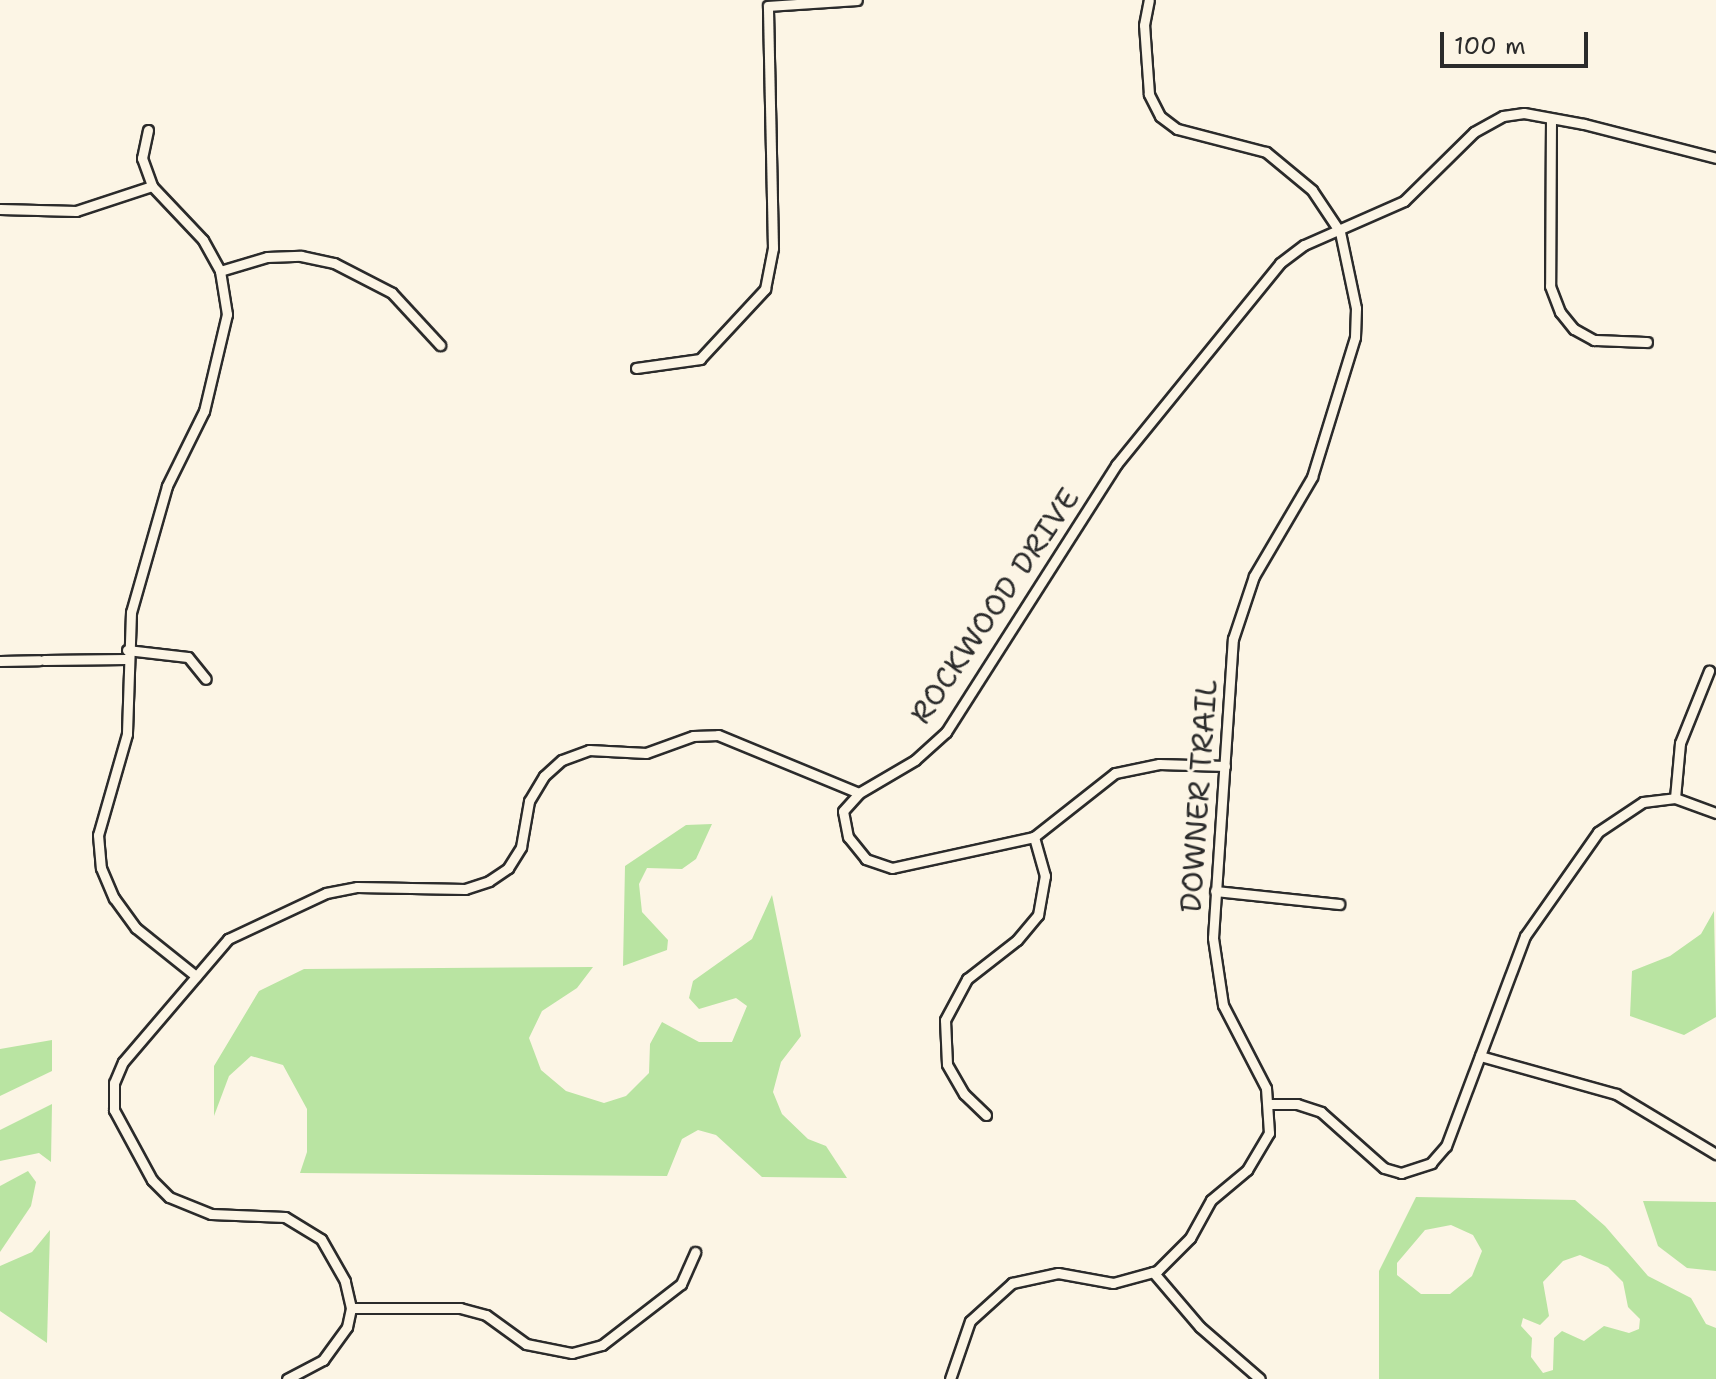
<!DOCTYPE html>
<html>
<head>
<meta charset="utf-8">
<style>
  body { margin:0 }
  #map { position:relative; width:1716px; height:1379px; overflow:hidden; background:#fcf5e5; font-family:"Shantell Sans",sans-serif }
  div>[style] { position:absolute }
  [style*='--x'] { left:calc(var(--x)*1px); top:calc(var(--y)*1px); width:calc(var(--w)*1px); rotate:calc(var(--a)*1deg) }
  .green>* { inset:0; background:#b9e4a2 }
  .roads { filter:drop-shadow(2px 0 #2b2b2b) drop-shadow(-2px 0 #2b2b2b) drop-shadow(0 2px #2b2b2b) drop-shadow(0 -2px #2b2b2b) }
  .minor>* { height:9px; margin:-4.5px; padding:0 4.5px; transform-origin:4.5px; border-radius:4.5px; background:#fcf5e5 }
  span { translate:-50% -50%; white-space:nowrap; text-align:center; line-height:1.15; -webkit-text-stroke:6px #fcf5e5; paint-order:stroke }
  .street-label { font-size:30px; color:#2b2b2b }
  .scale { position:absolute; left:1440px; top:32px; width:148px; height:36px; box-sizing:border-box; border:4px solid #2b2b2b; border-top:0; padding-left:10px; font-size:24px; line-height:28px; white-space:nowrap; color:#2b2b2b; -webkit-text-stroke:6px #fcf5e5; paint-order:stroke }
</style>
</head>
<body>
<div id="map">
  <div class="green">
    <i style="clip-path:polygon(712px 824px,696px 859px,682px 869px,647px 868px,639px 884px,642px 912px,668px 940px,667px 950px,623px 966px,625px 866px,686px 825px)"></i>
    <i style="clip-path:polygon(772px 895px,801px 1036px,781px 1062px,773px 1092px,782px 1114px,808px 1139px,826px 1146px,847px 1178px,762px 1177px,716px 1135px,698px 1130px,682px 1139px,667px 1176px,300px 1173px,307px 1152px,307px 1109px,283px 1065px,251px 1056px,229px 1076px,214px 1116px,214px 1066px,259px 991px,304px 969px,593px 967px,577px 988px,542px 1011px,529px 1038px,541px 1070px,566px 1091px,604px 1103px,626px 1096px,649px 1073px,650px 1044px,662px 1022px,699px 1042px,732px 1042px,747px 1006px,736px 998px,699px 1009px,689px 998px,693px 981px,752px 939px)"></i>
    <i style="clip-path:polygon(1714px 911px,1716px 1017px,1684px 1035px,1630px 1016px,1632px 971px,1670px 956px,1701px 934px)"></i>
    <i style="clip-path:polygon(52px 1040px,52px 1071px,0 1096px,0 1049px)"></i>
    <i style="clip-path:polygon(52px 1104px,51px 1162px,39px 1153px,0 1161px,0 1130px)"></i>
    <i style="clip-path:polygon(28px 1171px,36px 1182px,31px 1206px,0 1252px,0 1186px)"></i>
    <i style="clip-path:polygon(evenodd,1416px 1197px,1575px 1200px,1605px 1226px,1648px 1276px,1691px 1298px,1706px 1324px,1716px 1328px,1716px 1379px,1379px 1379px,1379px 1271px,1416px 1197px,1451px 1225px,1473px 1235px,1482px 1251px,1472px 1276px,1450px 1294px,1421px 1294px,1397px 1275px,1397px 1263px,1425px 1230px,1451px 1225px,1416px 1197px,1580px 1255px,1608px 1267px,1623px 1282px,1628px 1307px,1640px 1319px,1639px 1329px,1629px 1333px,1604px 1326px,1584px 1341px,1562px 1331px,1554px 1338px,1553px 1370px,1543px 1373px,1531px 1357px,1532px 1338px,1521px 1326px,1523px 1318px,1540px 1325px,1549px 1316px,1543px 1282px,1563px 1261px,1580px 1255px)"></i>
    <i style="clip-path:polygon(1643px 1201px,1716px 1202px,1716px 1271px,1687px 1268px,1658px 1246px)"></i>
    <i style="clip-path:polygon(50px 1230px,47px 1343px,0 1311px,0 1266px,32px 1252px)"></i>
  </div>
  <div class="roads">
    <div class="minor">
      <i style="--x:1551;--y:119;--w:167;--a:90.3"></i>
      <i style="--x:1550;--y:286;--w:28;--a:69"></i>
      <i style="--x:1560;--y:312;--w:22;--a:51"></i>
      <i style="--x:1574;--y:329;--w:23;--a:29"></i>
      <i style="--x:1594;--y:340;--w:53;--a:2.2"></i>
      <i style="--x:148;--y:130;--w:29;--a:102"></i>
      <i style="--x:142;--y:158;--w:30;--a:70"></i>
      <i style="--x:152;--y:186;--w:74;--a:46.6"></i>
      <i style="--x:203;--y:240;--w:35;--a:61"></i>
      <i style="--x:220;--y:271;--w:44;--a:80.8"></i>
      <i style="--x:227;--y:314;--w:100;--a:103.3"></i>
      <i style="--x:204;--y:411;--w:84;--a:116.3"></i>
      <i style="--x:167;--y:486;--w:131;--a:105.9"></i>
      <i style="--x:131;--y:612;--w:122;--a:91.9"></i>
      <i style="--x:127;--y:734;--w:105;--a:106"></i>
      <i style="--x:98;--y:835;--w:33;--a:85"></i>
      <i style="--x:101;--y:868;--w:33;--a:67"></i>
      <i style="--x:114;--y:898;--w:37;--a:54"></i>
      <i style="--x:136;--y:928;--w:77;--a:38.7"></i>
      <i style="--x:0;--y:209;--w:76;--a:1.5"></i>
      <i style="--x:76;--y:211;--w:80;--a:-18.2"></i>
      <i style="--x:220;--y:271;--w:49;--a:-16.6"></i>
      <i style="--x:267;--y:257;--w:34;--a:-2"></i>
      <i style="--x:301;--y:256;--w:34;--a:12"></i>
      <i style="--x:334;--y:263;--w:65;--a:27.3"></i>
      <i style="--x:392;--y:293;--w:71;--a:47.3"></i>
      <i style="--x:636;--y:368;--w:65;--a:-8"></i>
      <i style="--x:700;--y:359;--w:96;--a:-47.1"></i>
      <i style="--x:765;--y:289;--w:42;--a:-79"></i>
      <i style="--x:773;--y:248;--w:242;--a:-91.2"></i>
      <i style="--x:768;--y:6;--w:89;--a:-3.9"></i>
      <i style="--x:127;--y:650;--w:61;--a:6.5"></i>
      <i style="--x:188;--y:657;--w:28;--a:51"></i>
      <i style="--x:44;--y:660;--w:82;--a:-0.7"></i>
      <i style="--x:0;--y:661;--w:39;--a:-1"></i>
      <i style="--x:1225;--y:766;--w:66;--a:-178.3"></i>
      <i style="--x:1159;--y:764;--w:45;--a:168.4"></i>
      <i style="--x:1115;--y:773;--w:103;--a:141.7"></i>
      <i style="--x:1034;--y:837;--w:145;--a:167.7"></i>
      <i style="--x:892;--y:868;--w:28;--a:-161"></i>
      <i style="--x:866;--y:859;--w:28;--a:-129"></i>
      <i style="--x:848;--y:837;--w:26;--a:-101"></i>
      <i style="--x:843;--y:811;--w:24;--a:-48"></i>
      <i style="--x:859;--y:793;--w:65;--a:-30.5"></i>
      <i style="--x:915;--y:760;--w:42;--a:-42.1"></i>
      <i style="--x:946;--y:732;--w:317;--a:-57.5"></i>
      <i style="--x:1116;--y:465;--w:260;--a:-50.9"></i>
      <i style="--x:1280;--y:263;--w:30;--a:-37"></i>
      <i style="--x:1304;--y:245;--w:109;--a:-23.7"></i>
      <i style="--x:1404;--y:201;--w:98;--a:-44.6"></i>
      <i style="--x:1474;--y:132;--w:33;--a:-29"></i>
      <i style="--x:1503;--y:116;--w:21;--a:-8"></i>
      <i style="--x:1524;--y:113;--w:61;--a:10.4"></i>
      <i style="--x:1584;--y:124;--w:136;--a:14.4"></i>
      <i style="--x:1675;--y:798;--w:55;--a:-84.8"></i>
      <i style="--x:1680;--y:743;--w:78;--a:-68.1"></i>
      <i style="--x:1215;--y:891;--w:125;--a:6"></i>
      <i style="--x:1480;--y:1056;--w:141;--a:15.6"></i>
      <i style="--x:1616;--y:1094;--w:117;--a:31"></i>
      <i style="--x:1270;--y:1104;--w:27;--a:0"></i>
      <i style="--x:1297;--y:1104;--w:25;--a:18"></i>
      <i style="--x:1321;--y:1112;--w:84;--a:41.6"></i>
      <i style="--x:1384;--y:1168;--w:18;--a:16"></i>
      <i style="--x:1401;--y:1173;--w:32;--a:-18"></i>
      <i style="--x:1431;--y:1163;--w:23;--a:-49"></i>
      <i style="--x:1446;--y:1146;--w:224;--a:-69.4"></i>
      <i style="--x:1525;--y:936;--w:127;--a:-54.9"></i>
      <i style="--x:1598;--y:832;--w:54;--a:-33.7"></i>
      <i style="--x:1643;--y:802;--w:32;--a:-7"></i>
      <i style="--x:1675;--y:798;--w:44;--a:20.1"></i>
      <i style="--x:986;--y:1115;--w:30;--a:-136"></i>
      <i style="--x:964;--y:1094;--w:34;--a:-120"></i>
      <i style="--x:947;--y:1064;--w:44;--a:-92.6"></i>
      <i style="--x:945;--y:1020;--w:47;--a:-61.8"></i>
      <i style="--x:967;--y:979;--w:63;--a:-38"></i>
      <i style="--x:1017;--y:940;--w:33;--a:-50"></i>
      <i style="--x:1038;--y:915;--w:40;--a:-80"></i>
      <i style="--x:1045;--y:876;--w:41;--a:-105.8"></i>
      <i style="--x:1153;--y:1272;--w:72;--a:49.5"></i>
      <i style="--x:1200;--y:1327;--w:79;--a:40.9"></i>
      <i style="--x:351;--y:1308;--w:109;--a:0"></i>
      <i style="--x:460;--y:1308;--w:27;--a:15"></i>
      <i style="--x:486;--y:1315;--w:49;--a:35.9"></i>
      <i style="--x:526;--y:1344;--w:47;--a:11.1"></i>
      <i style="--x:572;--y:1353;--w:31;--a:-15"></i>
      <i style="--x:602;--y:1345;--w:100;--a:-37.7"></i>
      <i style="--x:681;--y:1284;--w:35;--a:-66"></i>
      <i style="--x:287;--y:1379;--w:41;--a:-27.8"></i>
      <i style="--x:323;--y:1360;--w:41;--a:-54"></i>
      <i style="--x:347;--y:1327;--w:19;--a:-78"></i>
      <i style="--x:351;--y:1308;--w:28;--a:-103"></i>
      <i style="--x:345;--y:1281;--w:48;--a:-119.7"></i>
      <i style="--x:321;--y:1239;--w:42;--a:-148.6"></i>
      <i style="--x:285;--y:1217;--w:74;--a:-177.7"></i>
      <i style="--x:211;--y:1214;--w:45;--a:-158"></i>
      <i style="--x:169;--y:1197;--w:24;--a:-135"></i>
      <i style="--x:152;--y:1180;--w:80;--a:-118.5"></i>
      <i style="--x:114;--y:1110;--w:27;--a:-90"></i>
      <i style="--x:114;--y:1083;--w:23;--a:-67"></i>
      <i style="--x:123;--y:1062;--w:162;--a:-49.5"></i>
      <i style="--x:228;--y:939;--w:108;--a:-25.1"></i>
      <i style="--x:326;--y:893;--w:32;--a:-11"></i>
      <i style="--x:357;--y:887;--w:108;--a:1.1"></i>
      <i style="--x:465;--y:889;--w:25;--a:-18"></i>
      <i style="--x:489;--y:881;--w:23;--a:-34"></i>
      <i style="--x:508;--y:868;--w:25;--a:-58"></i>
      <i style="--x:521;--y:847;--w:47;--a:-80.1"></i>
      <i style="--x:529;--y:801;--w:29;--a:-59"></i>
      <i style="--x:544;--y:776;--w:24;--a:-42"></i>
      <i style="--x:562;--y:760;--w:29;--a:-20"></i>
      <i style="--x:589;--y:750;--w:57;--a:3"></i>
      <i style="--x:646;--y:753;--w:50;--a:-19.9"></i>
      <i style="--x:693;--y:736;--w:25;--a:-2"></i>
      <i style="--x:718;--y:735;--w:152;--a:22.4"></i>
      <i style="--x:950;--y:1379;--w:61;--a:-71"></i>
      <i style="--x:970;--y:1321;--w:57;--a:-42.1"></i>
      <i style="--x:1012;--y:1283;--w:47;--a:-12.3"></i>
      <i style="--x:1058;--y:1273;--w:56;--a:10.3"></i>
      <i style="--x:1113;--y:1283;--w:46;--a:-15.3"></i>
      <i style="--x:1157;--y:1271;--w:47;--a:-45"></i>
      <i style="--x:1190;--y:1238;--w:43;--a:-61.1"></i>
      <i style="--x:1211;--y:1200;--w:47;--a:-39.8"></i>
      <i style="--x:1247;--y:1170;--w:43;--a:-59.3"></i>
      <i style="--x:1269;--y:1133;--w:45;--a:-93.8"></i>
      <i style="--x:1266;--y:1088;--w:93;--a:-117.4"></i>
      <i style="--x:1223;--y:1005;--w:68;--a:-98.5"></i>
      <i style="--x:1213;--y:938;--w:300;--a:-86.2"></i>
      <i style="--x:1233;--y:639;--w:66;--a:-71.6"></i>
      <i style="--x:1254;--y:576;--w:115;--a:-59.6"></i>
      <i style="--x:1312;--y:477;--w:146;--a:-72.9"></i>
      <i style="--x:1355;--y:337;--w:29;--a:-88"></i>
      <i style="--x:1356;--y:308;--w:78;--a:-101.9"></i>
      <i style="--x:1340;--y:232;--w:50;--a:-123.7"></i>
      <i style="--x:1312;--y:190;--w:60;--a:-140.4"></i>
      <i style="--x:1266;--y:152;--w:92;--a:-165.5"></i>
      <i style="--x:1177;--y:129;--w:21;--a:-143"></i>
      <i style="--x:1160;--y:116;--w:25;--a:-117"></i>
      <i style="--x:1149;--y:94;--w:69;--a:-94.1"></i>
      <i style="--x:1144;--y:25;--w:25;--a:-79"></i>
    </div>
  </div>
  <div class="street-label">
    <span style="left:995px;top:606px;rotate:-56deg">ROCKWOOD DRIVE</span>
    <span style="left:1199px;top:796px;rotate:-86deg">DOWNER TRAIL</span>
  </div>
  <div class="scale">100 m</div>
</div>
</body>
</html>
